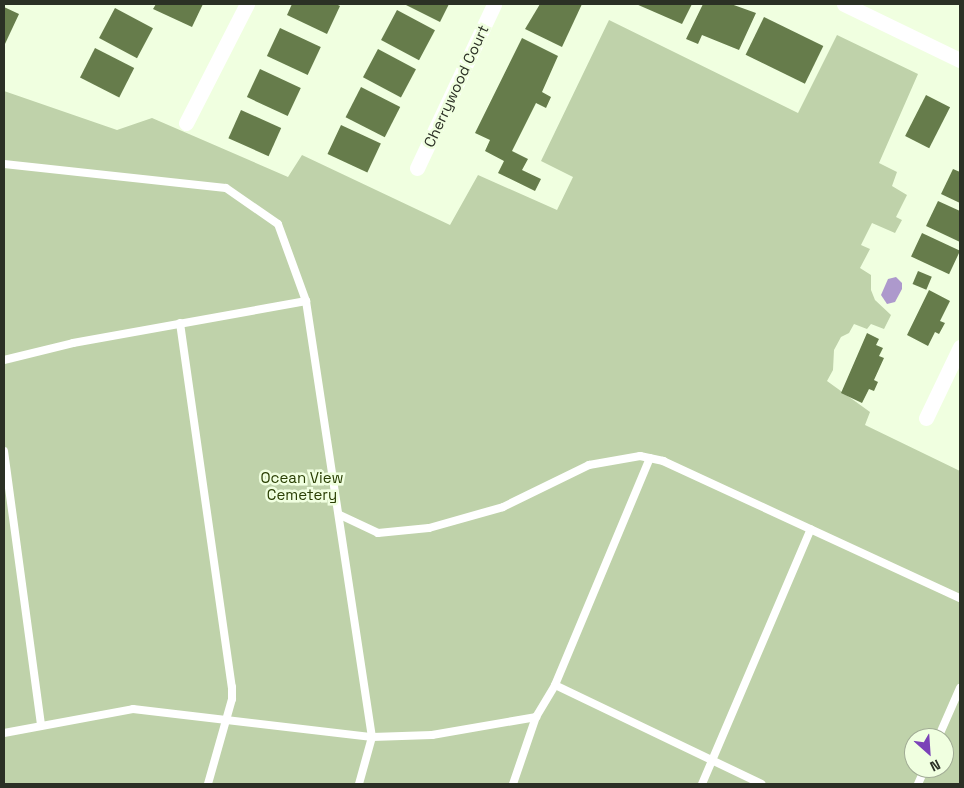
<!DOCTYPE html>
<html>
<head>
<meta charset="utf-8">
<style>
  body { margin:0 }
  #map { position:relative; width:964px; height:788px; overflow:hidden; background:#f0ffe0; font-family:"Space Grotesk",sans-serif }
  div>[style] { position:absolute }
  [style*='--x'] { left:calc(var(--x)*1px); top:calc(var(--y)*1px); width:calc(var(--w)*1px); rotate:calc(var(--a)*1deg) }
  .green>* { inset:0; background:#bfd2aa }
  .water>* { inset:0; background:#ad99cc }
  .building>* { inset:0; background:#667c4b; transform-origin:0 0 }
  .lane>* { height:8px; margin:-4px; padding:0 4px; transform-origin:4px; border-radius:4px; background:#fff }
  .street>* { height:15px; margin:-7.5px; padding:0 7.5px; transform-origin:7.5px; border-radius:7.5px; background:#fff }
  span { translate:-50% -50%; white-space:nowrap; text-align:center; line-height:1.15; -webkit-text-stroke:5px #f0ffe0; paint-order:stroke }
  .street-label { font-size:15px; color:#2b3025 }
  .park-label { font-size:15px; color:#293e03 }
  .frame { position:absolute; inset:0; border:5px solid #2b3025; pointer-events:none }
  .north { position:absolute; left:904px; top:728px; width:50px; height:50px; box-sizing:border-box; background:#f0ffe0; border:1px solid #a1ac95; border-radius:50%; rotate:154deg; font-size:14px; font-weight:700; line-height:20px; text-align:center; color:#2b3025 }
  .north::after { content:''; display:block; margin:auto; width:18px; height:22px; background:#7b42b8; clip-path:polygon(50% 0,100% 100%,50% 72%,0 100%) }
</style>
</head>
<body>
<div id="map">
  <div class="green">
    <i style="clip-path:polygon(evenodd,609px 20px,798px 113px,837px 35px,918px 74px,879px 163px,897px 172px,892px 186px,907px 195px,896px 217px,902px 220px,895px 233px,872px 223px,861px 245px,870px 249px,860px 268px,871px 275px,871px 290px,875px 300px,891px 315px,884px 329px,871px 324px,867px 329px,854px 324px,849px 333px,841px 337px,834px 350px,833px 370px,827px 381px,870px 412px,865px 425px,960px 471px,960px 784px,4px 784px,4px 91px,117px 130px,152px 118px,288px 177px,302px 155px,450px 225px,478px 175px,557px 210px,573px 177px,541px 161px,609px 20px,914px 738px,944px 738px,944px 768px,914px 768px,914px 738px)"></i>
  </div>
  <div class="water">
    <i style="clip-path:polygon(896px 277px,902px 283px,902px 289px,895px 302px,887px 304px,881px 295px,888px 279px)"></i>
  </div>
  <div class="building">
    <i style="clip-path:polygon(156px 4px,203px 4px,192px 27px,153px 9px)"></i>
    <i style="clip-path:polygon(292px 4px,336px 4px,340px 6px,327px 34px,287px 15px)"></i>
    <i style="clip-path:polygon(404px 4px,449px 4px,440px 22px)"></i>
    <i style="clip-path:polygon(540px 4px,582px 4px,562px 47px,525px 29px)"></i>
    <i style="clip-path:polygon(636px 4px,692px 4px,682px 24px)"></i>
    <i style="clip-path:polygon(703px 4px,731px 4px,756px 13px,739px 50px,702px 35px,698px 44px,686px 39px)"></i>
    <i style="clip-path:polygon(4px 7px,19px 14px,4px 46px)"></i>
    <i style="left:115px;top:8px;width:43px;height:34px;rotate:28deg"></i>
    <i style="left:397px;top:10px;width:43px;height:34px;rotate:28deg"></i>
    <i style="left:764px;top:17px;width:66px;height:42px;rotate:26deg"></i>
    <i style="left:280px;top:28px;width:45px;height:31px;rotate:25deg"></i>
    <i style="clip-path:polygon(522px 38px,558px 56px,542px 92px,551px 97px,546px 108px,536px 103px,512px 151px,528px 159px,522px 170px,541px 179px,535px 191px,498px 173px,504px 161px,485px 151px,490px 140px,475px 133px)"></i>
    <i style="left:95px;top:48px;width:44px;height:33px;rotate:27deg"></i>
    <i style="left:378px;top:49px;width:43px;height:32px;rotate:28deg"></i>
    <i style="left:260px;top:69px;width:45px;height:31px;rotate:25deg"></i>
    <i style="left:361px;top:87px;width:44px;height:34px;rotate:27deg"></i>
    <i style="left:926px;top:95px;width:27px;height:46px;rotate:27deg"></i>
    <i style="left:241px;top:110px;width:44px;height:31px;rotate:24deg"></i>
    <i style="left:341px;top:125px;width:44px;height:32px;rotate:25deg"></i>
    <i style="clip-path:polygon(953px 169px,960px 172px,960px 203px,941px 194px)"></i>
    <i style="clip-path:polygon(938px 201px,960px 211px,960px 242px,926px 226px)"></i>
    <i style="left:922px;top:233px;width:42px;height:26px;rotate:25deg"></i>
    <i style="left:918px;top:271px;width:15px;height:14px;rotate:23deg"></i>
    <i style="clip-path:polygon(929px 290px,950px 301px,940px 321px,945px 323px,939px 334px,935px 332px,928px 346px,907px 335px)"></i>
    <i style="clip-path:polygon(867px 333px,879px 339px,876px 345px,883px 348px,879px 356px,884px 358px,874px 380px,878px 382px,874px 391px,869px 389px,862px 403px,841px 393px)"></i>
  </div>
  <div class="lane">
    <i style="--x:4;--y:164;--w:223;--a:6.2"></i>
    <i style="--x:226;--y:188;--w:63;--a:34.7"></i>
    <i style="--x:278;--y:224;--w:82;--a:70"></i>
    <i style="--x:306;--y:301;--w:441;--a:81.4"></i>
    <i style="--x:372;--y:737;--w:49;--a:105.5"></i>
    <i style="--x:180;--y:323;--w:368;--a:81.9"></i>
    <i style="--x:232;--y:687;--w:12;--a:90"></i>
    <i style="--x:232;--y:699;--w:88;--a:105.8"></i>
    <i style="--x:4;--y:360;--w:71;--a:-13.8"></i>
    <i style="--x:73;--y:343;--w:237;--a:-10.2"></i>
    <i style="--x:4;--y:451;--w:277;--a:82.3"></i>
    <i style="--x:340;--y:515;--w:42;--a:25.3"></i>
    <i style="--x:378;--y:533;--w:51;--a:-5.6"></i>
    <i style="--x:429;--y:528;--w:77;--a:-15.8"></i>
    <i style="--x:503;--y:507;--w:96;--a:-26"></i>
    <i style="--x:589;--y:465;--w:52;--a:-10"></i>
    <i style="--x:640;--y:456;--w:24;--a:12"></i>
    <i style="--x:663;--y:461;--w:327;--a:24.8"></i>
    <i style="--x:555;--y:685;--w:229;--a:25.6"></i>
    <i style="--x:4;--y:733;--w:131;--a:-10.5"></i>
    <i style="--x:133;--y:709;--w:241;--a:6.7"></i>
    <i style="--x:372;--y:737;--w:60;--a:-1.9"></i>
    <i style="--x:432;--y:735;--w:106;--a:-9.8"></i>
    <i style="--x:938;--y:738;--w:55;--a:-66.3"></i>
    <i style="--x:513;--y:784;--w:71;--a:-71.1"></i>
    <i style="--x:536;--y:717;--w:37;--a:-59"></i>
    <i style="--x:555;--y:685;--w:246;--a:-67.3"></i>
    <i style="--x:702;--y:784;--w:277;--a:-66.9"></i>
    <i style="--x:918;--y:784;--w:17;--a:-66"></i>
  </div>
  <div class="street">
    <i style="--x:844;--y:4;--w:129;--a:25.8"></i>
    <i style="--x:186;--y:123;--w:134;--a:-62.9"></i>
    <i style="--x:417;--y:168;--w:181;--a:-64.8"></i>
    <i style="--x:926;--y:418;--w:79;--a:-64.4"></i>
  </div>
  <div class="street-label">
    <span style="left:456px;top:86px;rotate:-65deg">Cherrywood Court</span>
  </div>
  <div class="park-label">
    <span style="left:302px;top:486px">Ocean View<br>Cemetery</span>
  </div>
  <div class="frame"></div>
  <div class="north">N</div>
</div>
</body>
</html>
